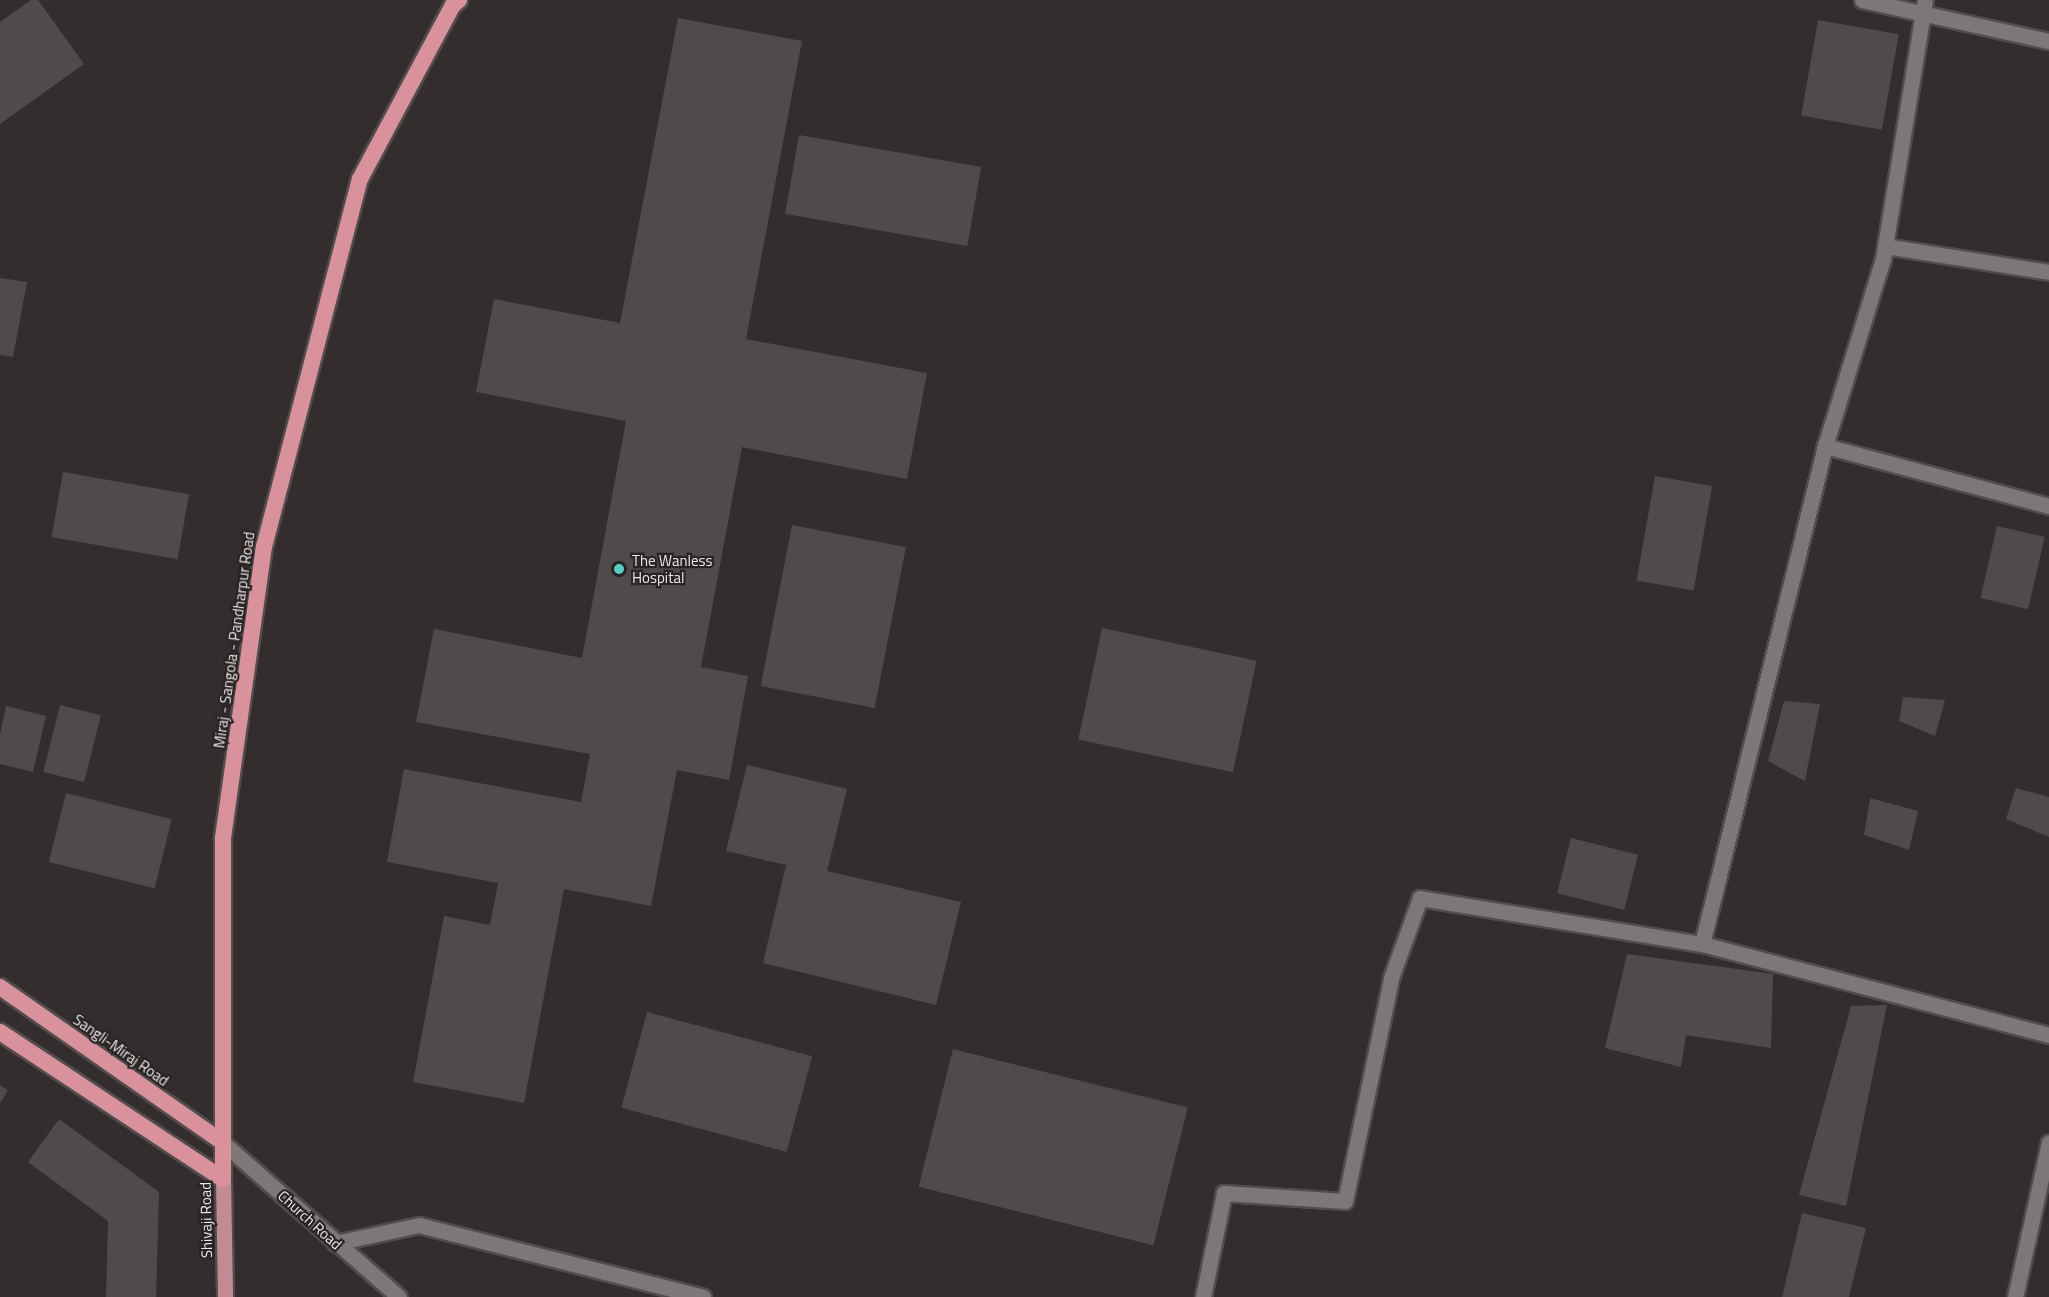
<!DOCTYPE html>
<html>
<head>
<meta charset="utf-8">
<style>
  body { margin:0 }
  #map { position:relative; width:2049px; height:1297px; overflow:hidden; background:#332d2e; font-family:"Titillium Web",sans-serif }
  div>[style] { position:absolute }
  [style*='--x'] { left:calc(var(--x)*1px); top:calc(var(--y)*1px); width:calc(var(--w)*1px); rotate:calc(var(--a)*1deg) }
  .building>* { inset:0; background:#504b4b; transform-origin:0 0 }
  .roads { filter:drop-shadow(2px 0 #514d4d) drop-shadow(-2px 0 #514d4d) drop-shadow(0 2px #514d4d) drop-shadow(0 -2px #514d4d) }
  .minor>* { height:15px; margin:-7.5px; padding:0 7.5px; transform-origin:7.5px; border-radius:7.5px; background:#7d7777 }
  .tertiary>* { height:15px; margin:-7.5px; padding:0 7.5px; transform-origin:7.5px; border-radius:7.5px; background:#7d7777 }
  .secondary>* { height:15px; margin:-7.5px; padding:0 7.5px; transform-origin:7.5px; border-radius:7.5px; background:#7d7777 }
  .primary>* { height:15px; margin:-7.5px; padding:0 7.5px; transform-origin:7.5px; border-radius:7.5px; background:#c28b93 }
  .trunk>* { height:16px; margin:-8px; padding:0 8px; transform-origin:8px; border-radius:8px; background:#d9929c }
  .dots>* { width:16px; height:16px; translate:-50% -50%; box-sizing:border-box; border:3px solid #292424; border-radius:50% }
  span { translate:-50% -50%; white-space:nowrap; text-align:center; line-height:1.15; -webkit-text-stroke:4.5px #292424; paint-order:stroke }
  .poi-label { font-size:15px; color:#ece8e9 }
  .left { translate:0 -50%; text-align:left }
  .street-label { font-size:15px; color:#ece8e9 }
</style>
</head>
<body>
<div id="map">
  <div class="building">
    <i style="clip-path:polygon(31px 0,38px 0,84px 64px,0 124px,0 22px)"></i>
    <i style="clip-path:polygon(678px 18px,802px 41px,746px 339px,927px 373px,907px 479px,742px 447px,701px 667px,748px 676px,729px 780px,677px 770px,651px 906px,564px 889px,524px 1103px,413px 1082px,444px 916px,490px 925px,498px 883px,387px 862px,404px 769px,581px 802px,590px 754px,416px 722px,434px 629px,582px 658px,626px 421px,476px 392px,494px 299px,620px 323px)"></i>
    <i style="left:1818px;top:20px;width:82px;height:97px;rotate:10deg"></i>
    <i style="left:799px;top:135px;width:185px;height:80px;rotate:10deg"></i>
    <i style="clip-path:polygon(0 278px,27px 282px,13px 357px,0 355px)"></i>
    <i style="left:63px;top:472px;width:128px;height:66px;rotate:10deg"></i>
    <i style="left:1655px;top:476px;width:58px;height:106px;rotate:10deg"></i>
    <i style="left:792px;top:525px;width:116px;height:164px;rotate:11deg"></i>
    <i style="left:1997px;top:526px;width:49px;height:74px;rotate:13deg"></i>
    <i style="left:1102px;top:628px;width:158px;height:114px;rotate:12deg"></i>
    <i style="clip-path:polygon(1903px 697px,1945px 700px,1935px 736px,1899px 721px)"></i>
    <i style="clip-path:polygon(1784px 701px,1820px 704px,1805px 781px,1768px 761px)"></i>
    <i style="left:60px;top:705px;width:42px;height:69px;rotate:14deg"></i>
    <i style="clip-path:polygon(6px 706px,46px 716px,33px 772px,0 764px,0 734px)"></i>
    <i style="clip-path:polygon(747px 765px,847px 789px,827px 871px,961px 902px,936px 1005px,763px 963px,786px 865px,726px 851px)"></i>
    <i style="clip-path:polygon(2016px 788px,2049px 797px,2049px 837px,2006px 819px)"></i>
    <i style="left:66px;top:793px;width:109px;height:71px;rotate:14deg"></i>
    <i style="clip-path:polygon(1870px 798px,1918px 811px,1909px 850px,1864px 835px)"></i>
    <i style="left:1571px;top:838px;width:69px;height:57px;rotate:14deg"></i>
    <i style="clip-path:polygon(1627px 954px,1773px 974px,1771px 1048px,1686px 1035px,1681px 1067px,1605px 1048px)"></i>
    <i style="clip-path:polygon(1887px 1005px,1846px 1206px,1799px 1195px,1851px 1006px)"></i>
    <i style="left:647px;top:1012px;width:171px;height:99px;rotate:15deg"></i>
    <i style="left:953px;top:1049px;width:242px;height:142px;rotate:14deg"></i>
    <i style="clip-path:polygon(0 1085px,8px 1090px,0 1103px)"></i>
    <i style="clip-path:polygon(59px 1119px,159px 1192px,156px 1297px,106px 1297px,108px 1221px,28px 1162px)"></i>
    <i style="clip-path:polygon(1802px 1213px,1866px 1228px,1849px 1297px,1782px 1297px)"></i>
  </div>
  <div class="roads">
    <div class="minor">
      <i style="--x:1862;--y:0;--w:191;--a:12.4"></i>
      <i style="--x:1885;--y:246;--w:166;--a:9"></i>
      <i style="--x:1825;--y:446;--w:232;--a:15"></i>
      <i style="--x:1702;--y:944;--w:513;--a:-76.13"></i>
      <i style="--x:1825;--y:446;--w:196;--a:-72.8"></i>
      <i style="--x:1883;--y:259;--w:262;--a:-80.8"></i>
      <i style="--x:1203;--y:1297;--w:106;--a:-78.6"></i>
      <i style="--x:1224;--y:1193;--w:121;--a:3.8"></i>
      <i style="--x:1345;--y:1201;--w:228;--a:-78.3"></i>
      <i style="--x:1391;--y:978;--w:85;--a:-70.1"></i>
      <i style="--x:1420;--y:898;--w:286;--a:9.3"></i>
      <i style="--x:1702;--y:944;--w:359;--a:14.7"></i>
    </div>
    <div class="tertiary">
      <i style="--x:335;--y:1243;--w:86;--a:-12.1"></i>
      <i style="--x:419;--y:1225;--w:293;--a:14.2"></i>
      <i style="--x:2015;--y:1297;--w:158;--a:-77.6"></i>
    </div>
    <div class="secondary">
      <i style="--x:222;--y:1142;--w:235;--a:41.2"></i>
    </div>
    <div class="primary">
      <i style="--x:223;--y:1179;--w:118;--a:89"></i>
    </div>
    <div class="trunk">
      <i style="--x:0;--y:987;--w:271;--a:34.9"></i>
      <i style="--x:0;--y:1032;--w:267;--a:33.4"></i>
      <i style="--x:223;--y:1179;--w:341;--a:-90"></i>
      <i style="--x:223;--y:838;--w:294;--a:-82"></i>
      <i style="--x:264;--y:547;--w:380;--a:-75.4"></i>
      <i style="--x:360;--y:179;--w:197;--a:-61.9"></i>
      <i style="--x:453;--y:5;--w:8;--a:-40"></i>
    </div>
  </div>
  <div class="dots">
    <i style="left:619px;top:569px;background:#55cec6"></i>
  </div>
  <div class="poi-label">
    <span class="left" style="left:632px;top:569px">The Wanless<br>Hospital</span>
  </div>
  <div class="street-label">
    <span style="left:234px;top:640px;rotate:-82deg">Miraj - Sangola - Pandharpur Road</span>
    <span style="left:121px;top:1050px;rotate:35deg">Sangli-Miraj Road</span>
    <span style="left:206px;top:1220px;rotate:-91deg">Shivaji Road</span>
    <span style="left:310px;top:1220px;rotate:42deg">Church Road</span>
  </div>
</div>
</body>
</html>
